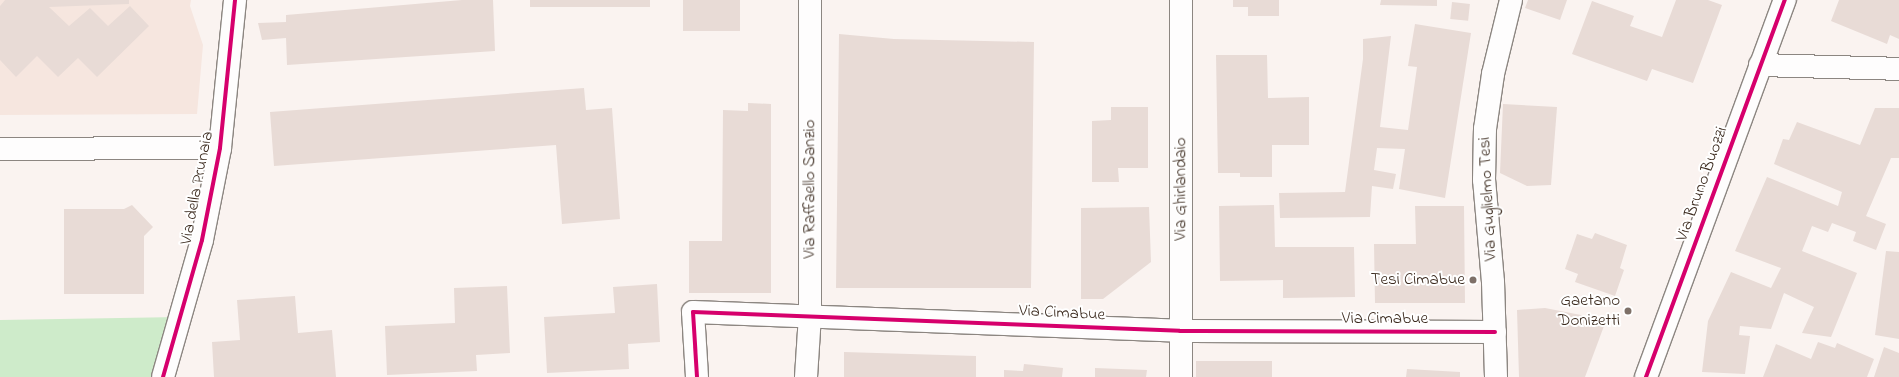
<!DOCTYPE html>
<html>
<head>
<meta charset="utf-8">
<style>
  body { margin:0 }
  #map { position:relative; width:1899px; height:377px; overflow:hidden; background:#faf3f0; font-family:"Indie Flower",sans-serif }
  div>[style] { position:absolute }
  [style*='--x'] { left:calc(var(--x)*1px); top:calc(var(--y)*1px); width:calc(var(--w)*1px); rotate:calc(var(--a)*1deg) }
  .built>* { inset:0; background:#f6e6df }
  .green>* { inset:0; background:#ceebca }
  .building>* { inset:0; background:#e8dbd6; transform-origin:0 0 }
  .roads { filter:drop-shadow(1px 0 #8c8681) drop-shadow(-1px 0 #8c8681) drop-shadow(0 1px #8c8681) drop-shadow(0 -1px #8c8681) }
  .minor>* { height:22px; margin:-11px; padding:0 11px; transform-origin:11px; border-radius:11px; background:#fefdfd }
  .cycleway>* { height:4px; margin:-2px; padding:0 2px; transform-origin:2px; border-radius:2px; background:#d6006c }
  .dots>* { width:11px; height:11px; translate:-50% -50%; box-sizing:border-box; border:2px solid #fff; border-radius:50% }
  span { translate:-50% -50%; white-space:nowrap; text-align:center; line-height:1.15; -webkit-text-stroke:4px #fff; paint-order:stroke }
  .street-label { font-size:17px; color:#3b2a1e }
  .poi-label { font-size:17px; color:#3b2a1e }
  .right { translate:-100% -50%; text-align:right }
</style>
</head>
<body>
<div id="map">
  <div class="built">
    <i style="clip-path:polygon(0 0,191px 0,190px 6px,203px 45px,197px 114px,0 115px)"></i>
  </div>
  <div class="green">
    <i style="clip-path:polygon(180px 317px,163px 377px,0 377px,0 320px)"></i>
  </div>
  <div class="building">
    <i style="clip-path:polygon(5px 0,129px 0,129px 4px,49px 7px,69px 26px,90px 8px,108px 26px,130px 6px,149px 26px,97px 77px,78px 58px,58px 77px,37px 56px,16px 77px,0 60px,0 6px)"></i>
    <i style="clip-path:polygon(462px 0,493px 0,495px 51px,287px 65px,286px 38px,262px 40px,258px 23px,286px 22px,286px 15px)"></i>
    <i style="left:530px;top:0;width:120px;height:7px"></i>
    <i style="left:683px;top:0;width:57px;height:31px"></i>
    <i style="clip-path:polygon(1233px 0,1279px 0,1279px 16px,1248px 16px,1248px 7px,1233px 7px)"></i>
    <i style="clip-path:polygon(1381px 0,1437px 0,1437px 6px,1380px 5px)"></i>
    <i style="clip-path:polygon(1528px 0,1567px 0,1560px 20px,1525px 8px)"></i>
    <i style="clip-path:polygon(1676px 0,1708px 0,1722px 5px,1693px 83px,1652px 69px,1647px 81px,1572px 54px,1592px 1px,1634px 16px,1630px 26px,1662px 37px)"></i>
    <i style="clip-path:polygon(1839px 0,1899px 0,1899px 39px,1890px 35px,1887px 44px,1831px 21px)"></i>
    <i style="left:1452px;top:2px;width:18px;height:17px;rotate:6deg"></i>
    <i style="clip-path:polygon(1415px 24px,1471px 33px,1445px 198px,1399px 189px,1405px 149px,1377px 148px,1374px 170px,1396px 174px,1393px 189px,1372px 186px,1370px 217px,1280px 218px,1279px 193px,1345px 192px,1363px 59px,1363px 39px,1391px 36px,1380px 127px,1408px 130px,1417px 67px,1408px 66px)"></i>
    <i style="clip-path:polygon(839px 34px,894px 39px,1034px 42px,1031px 288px,836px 288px)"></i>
    <i style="clip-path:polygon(1216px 55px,1267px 55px,1268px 98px,1309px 97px,1309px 145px,1272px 145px,1272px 177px,1240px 177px,1240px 173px,1218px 173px)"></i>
    <i style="clip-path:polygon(584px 88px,586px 110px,612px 108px,620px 219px,562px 224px,556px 145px,274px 166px,270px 112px)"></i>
    <i style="clip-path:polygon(748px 103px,771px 104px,771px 293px,689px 293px,689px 241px,722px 241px,723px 110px,748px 111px)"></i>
    <i style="clip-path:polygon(1503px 104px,1557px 107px,1551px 185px,1527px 186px,1500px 173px)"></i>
    <i style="clip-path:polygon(1111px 107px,1148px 107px,1148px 168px,1118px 168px,1119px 182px,1092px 182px,1092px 121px,1111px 120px)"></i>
    <i style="clip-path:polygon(1875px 108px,1899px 108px,1899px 158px,1891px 158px,1866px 216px,1886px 224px,1876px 250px,1853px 241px,1856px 232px,1832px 223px,1828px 232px,1812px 226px,1802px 251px,1857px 273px,1831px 337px,1802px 333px,1814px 307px,1784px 293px,1771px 329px,1740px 326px,1739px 335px,1750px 336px,1745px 374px,1702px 372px,1708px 321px,1731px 272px,1771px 288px,1781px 268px,1735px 251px,1767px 177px,1838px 206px,1842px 192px,1774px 164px,1783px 139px,1789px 140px,1797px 122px,1860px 145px)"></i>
    <i style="clip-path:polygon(132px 205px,153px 227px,144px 236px,144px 294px,64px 294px,64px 209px,124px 209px)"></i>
    <i style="clip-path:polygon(1274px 205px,1275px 247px,1354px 247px,1355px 297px,1283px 298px,1283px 280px,1220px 281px,1219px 206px)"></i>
    <i style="clip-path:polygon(1415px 206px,1464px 206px,1465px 303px,1375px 303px,1374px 244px,1416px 244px)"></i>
    <i style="clip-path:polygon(1149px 207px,1151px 262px,1103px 299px,1081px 299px,1081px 208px)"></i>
    <i style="clip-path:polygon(1595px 233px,1627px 245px,1620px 268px,1624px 270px,1615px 296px,1575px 282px,1578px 274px,1565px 269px,1577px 234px,1592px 239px)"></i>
    <i style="clip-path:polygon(1886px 251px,1899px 252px,1899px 339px,1875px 335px)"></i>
    <i style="clip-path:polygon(657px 284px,660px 342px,628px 344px,629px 369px,547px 373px,544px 317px,615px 313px,613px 287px)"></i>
    <i style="clip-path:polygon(507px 286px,510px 353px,476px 355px,477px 371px,387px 375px,385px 326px,455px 323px,454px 288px)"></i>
    <i style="clip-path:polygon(295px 296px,298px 333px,332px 330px,336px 377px,214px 377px,212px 342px,240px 340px,237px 300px)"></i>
    <i style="clip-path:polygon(1545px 308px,1581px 315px,1604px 326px,1585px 377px,1519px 377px,1517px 310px)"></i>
    <i style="clip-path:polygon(1818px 342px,1835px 348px,1837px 343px,1874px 359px,1867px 377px,1763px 377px,1776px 344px,1811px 359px)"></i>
    <i style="clip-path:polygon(1884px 347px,1899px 353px,1899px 377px,1874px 377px)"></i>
    <i style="clip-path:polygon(844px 352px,976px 356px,976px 377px,844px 377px)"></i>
    <i style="left:1196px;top:361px;width:76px;height:16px"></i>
    <i style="clip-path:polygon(1024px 364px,1063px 368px,1062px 377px,1004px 377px,1004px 370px,1023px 371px)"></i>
    <i style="clip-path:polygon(1095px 368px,1147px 370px,1146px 377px,1095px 377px)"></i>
    <i style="clip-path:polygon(1407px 369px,1460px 372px,1460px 377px,1406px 377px)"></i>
  </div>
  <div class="roads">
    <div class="minor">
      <i style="--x:1760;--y:65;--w:139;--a:1.6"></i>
      <i style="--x:0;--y:149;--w:220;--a:-0.3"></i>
      <i style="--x:163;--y:377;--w:142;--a:-74.1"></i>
      <i style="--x:202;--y:240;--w:94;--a:-78.9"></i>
      <i style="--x:220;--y:148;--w:149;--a:-84.2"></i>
      <i style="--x:697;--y:377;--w:65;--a:-93.5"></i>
      <i style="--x:693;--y:312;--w:487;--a:2.2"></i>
      <i style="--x:1180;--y:331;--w:315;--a:0.2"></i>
      <i style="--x:806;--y:377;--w:62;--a:-86.3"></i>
      <i style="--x:810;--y:315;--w:315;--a:-90"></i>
      <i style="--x:1181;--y:377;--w:377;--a:-90"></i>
      <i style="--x:1496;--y:377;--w:95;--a:-91.8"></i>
      <i style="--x:1493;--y:282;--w:102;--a:-95"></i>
      <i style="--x:1484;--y:180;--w:51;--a:-88.9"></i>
      <i style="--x:1485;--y:129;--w:56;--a:-81.7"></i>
      <i style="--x:1493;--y:74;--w:76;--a:-76.3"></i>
      <i style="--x:1646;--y:377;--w:402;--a:-69.8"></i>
    </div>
  </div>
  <div class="cycleway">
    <i style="--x:163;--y:377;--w:142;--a:-74.1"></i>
    <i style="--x:202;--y:240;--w:94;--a:-78.9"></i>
    <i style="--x:220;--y:148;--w:149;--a:-84.2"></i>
    <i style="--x:697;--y:377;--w:65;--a:-93.5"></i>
    <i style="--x:693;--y:312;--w:487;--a:2.2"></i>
    <i style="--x:1180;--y:331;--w:315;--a:0.2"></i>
    <i style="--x:1646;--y:377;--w:402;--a:-69.8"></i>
  </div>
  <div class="dots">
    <i style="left:1473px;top:280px;background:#7e7068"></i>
    <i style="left:1628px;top:311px;background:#7e7068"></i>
  </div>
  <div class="street-label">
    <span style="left:1702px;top:184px;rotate:-70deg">Via Bruno Buozzi</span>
    <span style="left:197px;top:188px;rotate:-79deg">Via della Prunaia</span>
    <span style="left:810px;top:189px;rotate:-90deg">Via Raffaello Sanzio</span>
    <span style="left:1181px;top:189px;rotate:-90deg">Via Ghirlandaio</span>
    <span style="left:1488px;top:199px;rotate:-93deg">Via Guglielmo Tesi</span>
    <span style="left:1062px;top:313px;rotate:3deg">Via Cimabue</span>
    <span style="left:1385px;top:319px">Via Cimabue</span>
  </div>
  <div class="poi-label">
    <span class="right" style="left:1465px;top:280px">Tesi Cimabue</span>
    <span class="right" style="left:1620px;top:311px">Gaetano<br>Donizetti</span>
  </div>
</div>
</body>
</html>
